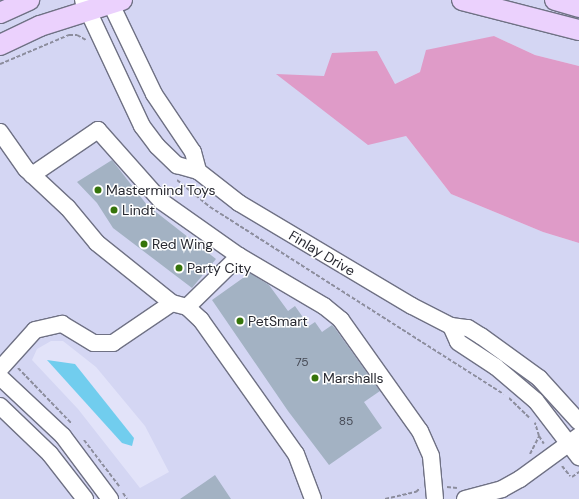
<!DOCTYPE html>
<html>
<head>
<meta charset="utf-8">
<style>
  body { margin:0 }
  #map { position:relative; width:579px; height:499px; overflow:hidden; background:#e2e3f9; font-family:"DM Sans",sans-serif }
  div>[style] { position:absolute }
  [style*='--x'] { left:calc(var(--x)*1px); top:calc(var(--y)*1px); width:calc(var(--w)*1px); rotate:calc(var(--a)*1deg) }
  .built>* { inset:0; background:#d4d6f3 }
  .forest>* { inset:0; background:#df9bc8 }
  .water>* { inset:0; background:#71cdee }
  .building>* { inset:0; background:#a3b2c3 }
  .path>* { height:2px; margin-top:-1px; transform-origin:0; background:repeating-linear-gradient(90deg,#8c8d9d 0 4px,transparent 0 6px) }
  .roads { filter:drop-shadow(1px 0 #6f7184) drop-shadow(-1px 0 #6f7184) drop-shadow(0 1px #6f7184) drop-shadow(0 -1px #6f7184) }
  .minor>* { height:16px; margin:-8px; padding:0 8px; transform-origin:8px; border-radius:8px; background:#fff }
  .major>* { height:20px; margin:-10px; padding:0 10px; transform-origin:10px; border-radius:10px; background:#ebd1fd }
  .dots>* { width:11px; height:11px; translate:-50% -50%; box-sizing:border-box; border:2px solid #fff; border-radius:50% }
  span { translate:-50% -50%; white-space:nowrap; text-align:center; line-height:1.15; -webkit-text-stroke:3px #fff; paint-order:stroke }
  .number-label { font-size:12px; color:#464a55 }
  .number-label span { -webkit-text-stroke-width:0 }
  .poi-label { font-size:14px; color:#272830 }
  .left { translate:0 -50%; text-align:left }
  .street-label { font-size:14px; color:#272830 }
</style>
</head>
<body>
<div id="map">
  <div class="built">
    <i style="clip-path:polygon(evenodd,0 0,579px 0,579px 66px,535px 55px,494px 36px,395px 84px,277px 75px,406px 136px,451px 194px,543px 232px,579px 243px,579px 499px,0 499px,0 0,51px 341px,63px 341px,96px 367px,145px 426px,169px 472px,140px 488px,78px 409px,32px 360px,37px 349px,51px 341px)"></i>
  </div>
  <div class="forest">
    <i style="clip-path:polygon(494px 36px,535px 55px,579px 66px,579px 243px,543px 232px,451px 194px,406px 136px,368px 145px,276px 74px,324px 76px,332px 53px,377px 51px,395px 84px,420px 72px,426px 50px)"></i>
  </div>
  <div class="water">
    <i style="clip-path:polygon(47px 360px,75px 364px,134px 438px,132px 446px,122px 443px)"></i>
  </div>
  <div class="building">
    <i style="clip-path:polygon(112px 160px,147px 205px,216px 259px,192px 288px,113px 228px,97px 203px,77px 182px)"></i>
    <i style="clip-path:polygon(250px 273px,269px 285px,288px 311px,295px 306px,309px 326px,315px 322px,322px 332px,332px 325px,334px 327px,380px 391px,364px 402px,382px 428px,329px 465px,288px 411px,212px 300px)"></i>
    <i style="clip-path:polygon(215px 475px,231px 499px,180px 499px,205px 482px)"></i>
  </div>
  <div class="path">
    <i style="--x:0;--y:64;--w:75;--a:-22.8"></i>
    <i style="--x:69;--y:35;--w:8;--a:0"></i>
    <i style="--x:77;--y:35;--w:10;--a:29"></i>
    <i style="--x:177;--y:180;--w:43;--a:39.3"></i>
    <i style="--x:210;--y:207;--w:348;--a:32.5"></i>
    <i style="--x:18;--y:368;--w:78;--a:46"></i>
    <i style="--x:509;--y:398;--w:28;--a:44"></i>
    <i style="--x:539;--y:436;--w:9;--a:58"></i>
    <i style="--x:84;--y:440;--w:58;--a:52.7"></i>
    <i style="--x:530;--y:454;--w:20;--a:-63"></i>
    <i style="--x:539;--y:436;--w:14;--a:-107"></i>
    <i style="--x:562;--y:466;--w:13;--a:51"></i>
    <i style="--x:572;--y:477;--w:9;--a:-36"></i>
    <i style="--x:447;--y:487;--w:10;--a:6"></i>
    <i style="--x:123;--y:493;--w:7;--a:56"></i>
    <i style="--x:385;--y:499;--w:32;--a:-13"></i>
    <i style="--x:416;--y:492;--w:6;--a:-45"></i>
  </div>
  <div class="roads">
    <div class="minor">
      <i style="--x:83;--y:0;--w:139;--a:64.9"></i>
      <i style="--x:142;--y:126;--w:25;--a:53"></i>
      <i style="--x:157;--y:146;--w:28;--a:44"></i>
      <i style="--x:177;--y:165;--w:22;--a:16"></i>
      <i style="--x:198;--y:171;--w:52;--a:38"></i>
      <i style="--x:239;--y:203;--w:201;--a:30.8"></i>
      <i style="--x:412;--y:306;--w:44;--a:27.1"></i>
      <i style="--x:451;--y:326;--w:17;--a:7"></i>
      <i style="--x:468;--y:328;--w:15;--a:32"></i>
      <i style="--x:481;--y:336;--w:72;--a:35.9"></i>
      <i style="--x:539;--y:378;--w:59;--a:47.7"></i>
      <i style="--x:109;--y:0;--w:104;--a:64.4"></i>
      <i style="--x:154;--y:94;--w:70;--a:56.1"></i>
      <i style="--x:193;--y:152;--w:20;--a:75"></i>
      <i style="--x:0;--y:132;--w:45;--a:54.9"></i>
      <i style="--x:26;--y:169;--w:57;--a:42.9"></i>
      <i style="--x:68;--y:208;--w:45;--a:50.4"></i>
      <i style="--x:97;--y:243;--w:96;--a:38.7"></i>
      <i style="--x:172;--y:303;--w:16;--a:15"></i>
      <i style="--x:187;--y:307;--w:19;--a:43"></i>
      <i style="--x:201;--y:320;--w:164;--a:54.7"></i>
      <i style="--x:296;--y:454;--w:48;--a:69.3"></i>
      <i style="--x:32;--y:175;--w:80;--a:-34.3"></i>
      <i style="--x:98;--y:130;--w:95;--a:48.4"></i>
      <i style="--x:161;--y:201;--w:95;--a:35.2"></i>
      <i style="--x:187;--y:307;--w:73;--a:-44.4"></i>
      <i style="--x:239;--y:256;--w:99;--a:30.5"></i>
      <i style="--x:324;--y:306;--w:22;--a:39"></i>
      <i style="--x:341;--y:320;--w:136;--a:54.6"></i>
      <i style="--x:420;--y:431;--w:27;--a:66"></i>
      <i style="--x:431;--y:456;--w:43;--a:84.7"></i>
      <i style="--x:451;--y:326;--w:17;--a:66"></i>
      <i style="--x:458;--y:342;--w:45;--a:33.3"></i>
      <i style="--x:496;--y:367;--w:52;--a:40.4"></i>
      <i style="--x:536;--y:401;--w:71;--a:52.5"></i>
      <i style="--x:0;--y:369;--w:52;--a:-48.1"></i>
      <i style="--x:35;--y:330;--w:28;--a:-13"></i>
      <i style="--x:62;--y:324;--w:37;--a:31"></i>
      <i style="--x:94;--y:343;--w:19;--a:0"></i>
      <i style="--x:113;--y:343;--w:71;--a:-34.1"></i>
      <i style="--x:0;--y:377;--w:86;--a:43.1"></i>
      <i style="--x:63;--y:436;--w:79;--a:53.3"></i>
      <i style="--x:0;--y:406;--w:69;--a:43.8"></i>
      <i style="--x:50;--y:454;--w:57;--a:52.1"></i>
      <i style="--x:465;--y:499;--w:38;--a:-15"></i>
      <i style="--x:502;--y:489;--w:21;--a:-29"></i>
      <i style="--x:520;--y:479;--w:73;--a:-36.1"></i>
    </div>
    <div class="major">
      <i style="--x:462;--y:0;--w:121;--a:14.4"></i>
      <i style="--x:555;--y:0;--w:25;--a:16"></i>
      <i style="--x:0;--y:13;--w:32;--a:-24"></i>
      <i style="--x:0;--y:45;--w:44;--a:-25.4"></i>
      <i style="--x:40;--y:26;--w:86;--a:-17.6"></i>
    </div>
  </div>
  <div class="dots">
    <i style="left:98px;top:190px;background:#36740b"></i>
    <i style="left:114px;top:210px;background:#36740b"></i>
    <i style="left:144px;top:244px;background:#36740b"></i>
    <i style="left:179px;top:268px;background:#36740b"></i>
    <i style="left:240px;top:321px;background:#36740b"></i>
    <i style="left:315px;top:378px;background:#36740b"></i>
  </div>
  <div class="number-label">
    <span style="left:302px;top:363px">75</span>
    <span style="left:346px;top:422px">85</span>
  </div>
  <div class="poi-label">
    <span class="left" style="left:106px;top:190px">Mastermind Toys</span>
    <span class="left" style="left:122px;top:210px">Lindt</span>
    <span class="left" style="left:152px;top:244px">Red Wing</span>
    <span class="left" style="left:187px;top:268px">Party City</span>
    <span class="left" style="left:248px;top:321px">PetSmart</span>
    <span class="left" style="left:323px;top:378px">Marshalls</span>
  </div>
  <div class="street-label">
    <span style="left:322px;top:253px;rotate:31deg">Finlay Drive</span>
  </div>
</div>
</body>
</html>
